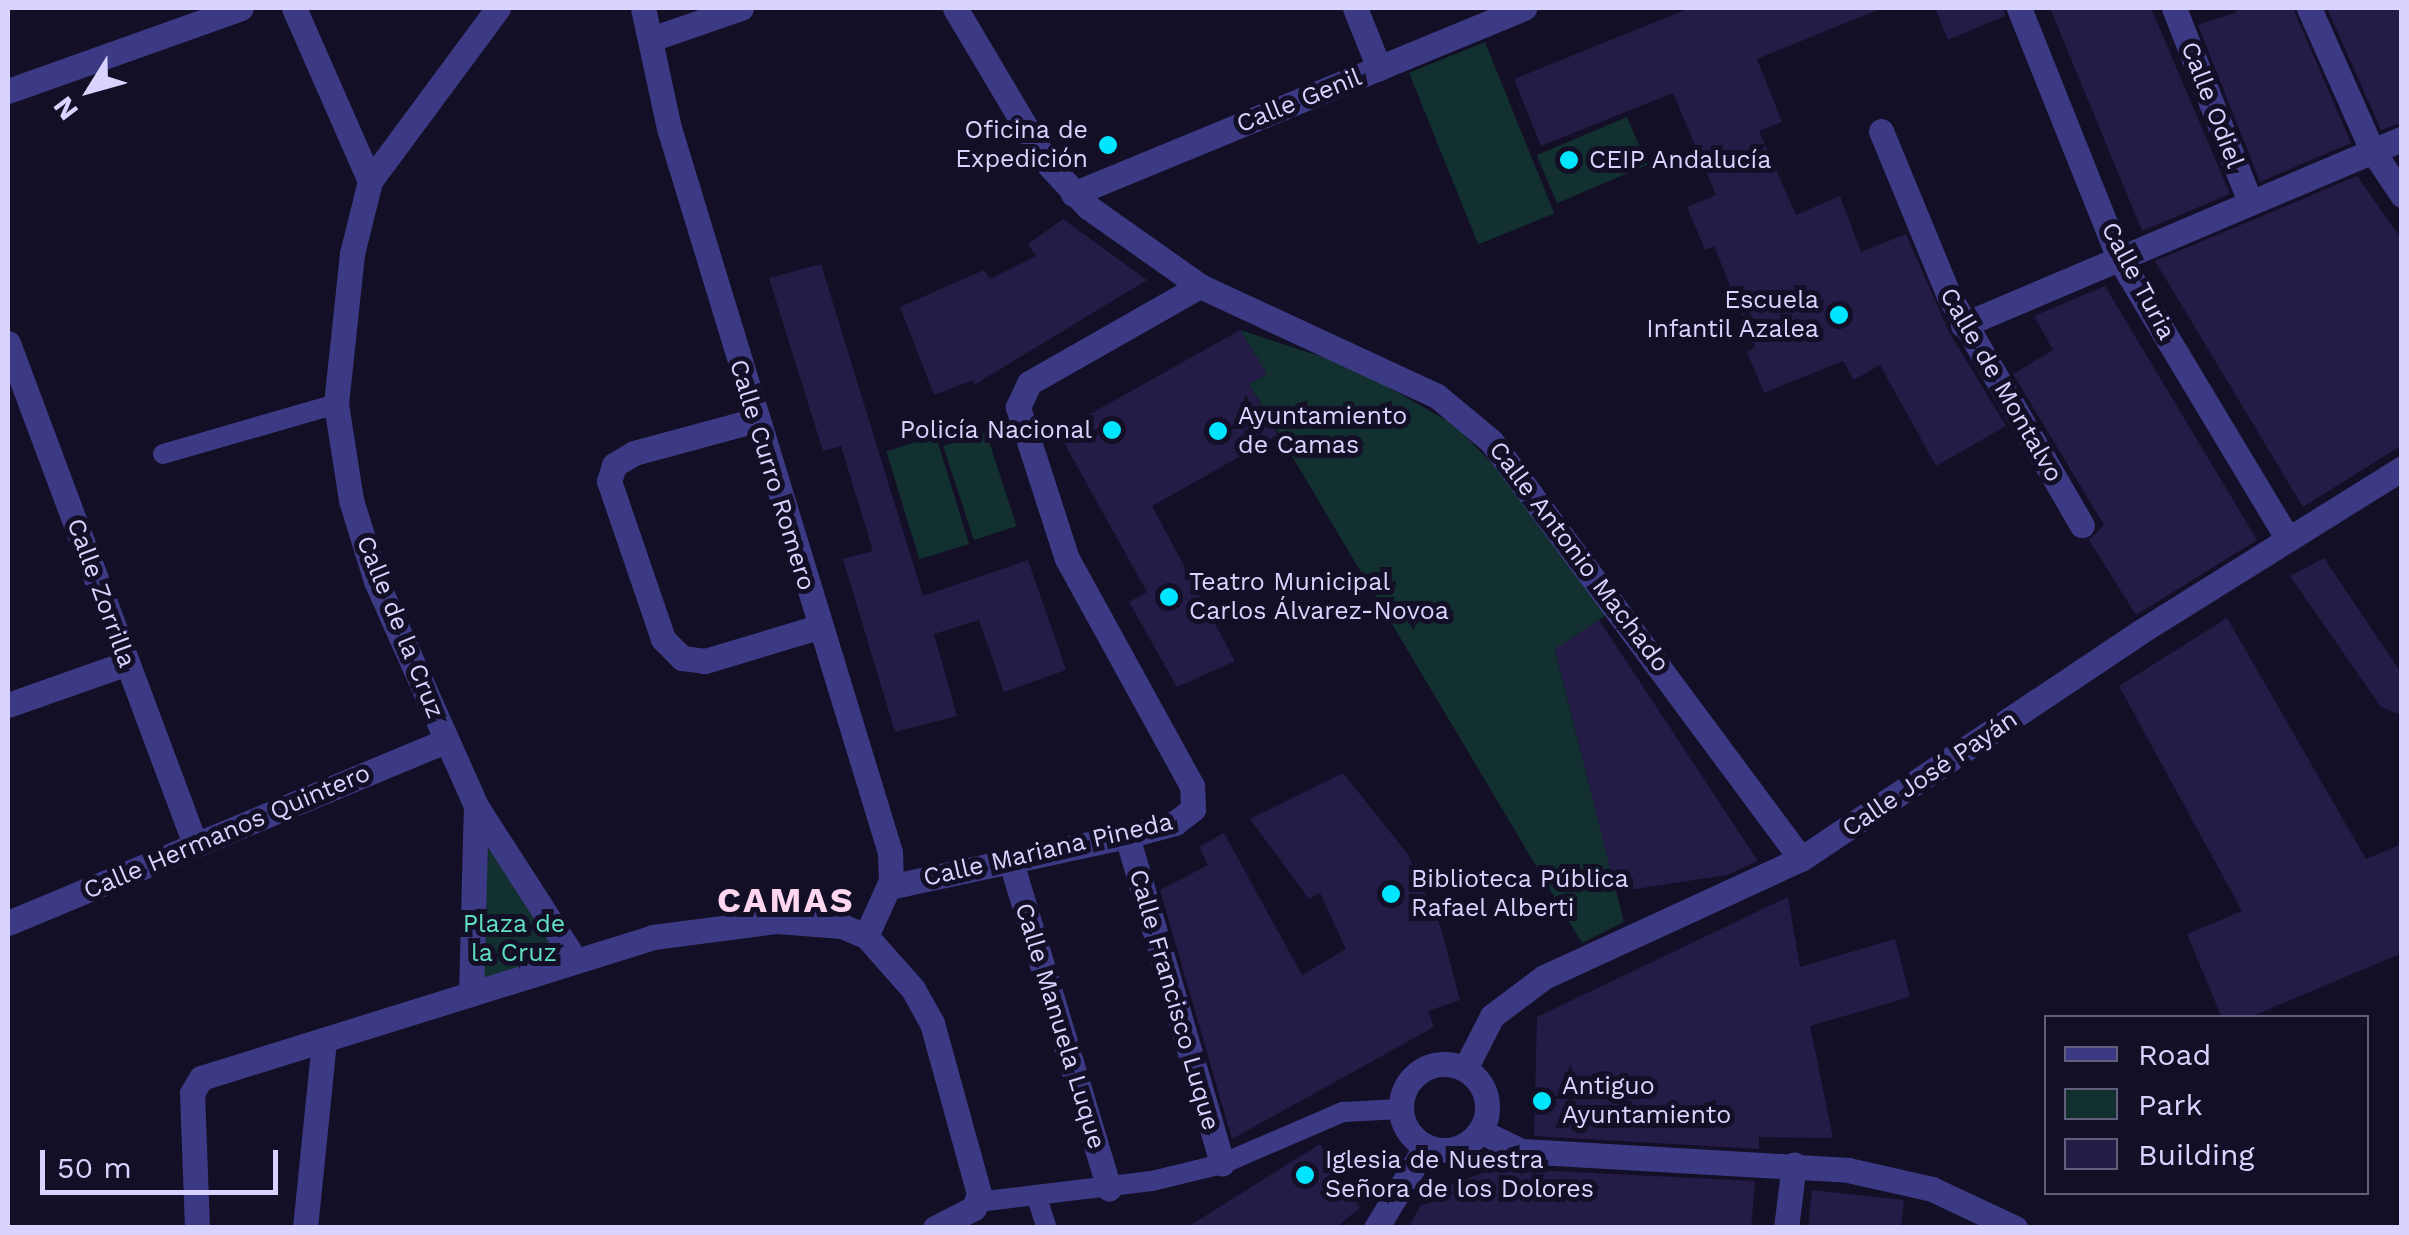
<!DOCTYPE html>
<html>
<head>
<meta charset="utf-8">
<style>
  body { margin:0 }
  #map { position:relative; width:2409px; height:1235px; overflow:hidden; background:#130f26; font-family:"Work Sans",sans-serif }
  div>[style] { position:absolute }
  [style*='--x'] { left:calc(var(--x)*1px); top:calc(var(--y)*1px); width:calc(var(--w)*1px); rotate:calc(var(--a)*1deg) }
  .green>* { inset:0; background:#12302f; transform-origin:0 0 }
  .building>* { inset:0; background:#241b47 }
  .pedestrian>* { height:20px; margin:-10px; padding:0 10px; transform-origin:10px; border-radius:10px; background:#3d3a85 }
  .minor>* { height:25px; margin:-12.5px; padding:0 12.5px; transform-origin:12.5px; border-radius:12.5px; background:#3d3a85 }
  .tertiary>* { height:25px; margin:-12.5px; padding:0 12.5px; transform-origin:12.5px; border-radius:12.5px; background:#3d3a85 }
  .tertiary>.ring { margin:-12.5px; padding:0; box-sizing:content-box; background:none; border:25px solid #3d3a85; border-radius:50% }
  .dots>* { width:28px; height:28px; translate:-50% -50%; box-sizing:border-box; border:5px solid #130f26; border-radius:50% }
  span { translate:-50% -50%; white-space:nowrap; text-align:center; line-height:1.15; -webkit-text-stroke:10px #130f26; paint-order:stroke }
  .street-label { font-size:25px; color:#d9d4ff }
  .poi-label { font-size:25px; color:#d9d4ff }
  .right { translate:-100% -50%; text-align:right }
  .left { translate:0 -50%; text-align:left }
  .park-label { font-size:25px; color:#5fe0c0 }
  .district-label { font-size:35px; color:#ffd6f0; font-weight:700; letter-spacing:2.5px }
  .frame { position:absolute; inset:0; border:10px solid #d9d4ff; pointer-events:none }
  .legend { position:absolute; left:2044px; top:1015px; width:325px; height:180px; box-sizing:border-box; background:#130f26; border:2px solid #625e7d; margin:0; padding:12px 18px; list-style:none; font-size:30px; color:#d9d4ff }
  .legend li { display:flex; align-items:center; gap:20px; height:50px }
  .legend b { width:50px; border:2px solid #625e7d }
  .north { position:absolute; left:40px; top:40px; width:100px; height:100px; -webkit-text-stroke:8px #130f26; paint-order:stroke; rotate:233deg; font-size:28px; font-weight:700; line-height:40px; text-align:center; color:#d9d4ff }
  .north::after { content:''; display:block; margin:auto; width:35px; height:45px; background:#d9d4ff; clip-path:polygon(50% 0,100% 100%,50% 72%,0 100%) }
  .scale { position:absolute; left:40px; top:1150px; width:238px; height:45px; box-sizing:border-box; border:5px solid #d9d4ff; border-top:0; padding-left:12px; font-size:30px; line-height:35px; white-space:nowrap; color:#d9d4ff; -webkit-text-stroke:8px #130f26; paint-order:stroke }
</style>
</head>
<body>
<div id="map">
  <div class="green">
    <i style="left:1485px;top:42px;width:185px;height:82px;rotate:68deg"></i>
    <i style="left:1627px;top:117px;width:52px;height:98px;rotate:67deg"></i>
    <i style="clip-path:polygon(1240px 330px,1353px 367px,1453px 424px,1503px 474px,1608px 614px,1555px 650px,1624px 922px,1582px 943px,1249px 384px,1267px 374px)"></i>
    <i style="left:986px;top:432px;width:99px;height:45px;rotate:72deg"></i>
    <i style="left:936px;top:436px;width:113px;height:52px;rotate:73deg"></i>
    <i style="clip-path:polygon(489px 849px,563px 957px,482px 981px,485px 852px)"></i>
  </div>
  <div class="building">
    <i style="clip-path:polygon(1690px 8px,1882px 8px,1757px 59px,1782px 122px,1759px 131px,1796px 215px,1840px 196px,1861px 252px,1906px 234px,1949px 332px,2006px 426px,1936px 466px,1880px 365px,1854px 380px,1843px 361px,1764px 393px,1747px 352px,1755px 347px,1714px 246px,1705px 250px,1687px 207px,1716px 195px,1673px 93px,1541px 146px,1514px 79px)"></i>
    <i style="clip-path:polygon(1935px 8px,2003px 8px,2005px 16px,1948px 40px)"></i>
    <i style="clip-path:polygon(2050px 8px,2151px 8px,2230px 194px,2142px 231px)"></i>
    <i style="clip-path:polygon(2235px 8px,2293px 8px,2351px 143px,2260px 182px,2198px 25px,2237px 12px)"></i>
    <i style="clip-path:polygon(2327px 8px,2402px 8px,2402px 123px,2381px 130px)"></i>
    <i style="clip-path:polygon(2357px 176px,2402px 240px,2402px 445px,2303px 507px,2155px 261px)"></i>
    <i style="clip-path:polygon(1063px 219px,1147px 280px,974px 385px,973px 380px,934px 395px,900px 307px,984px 270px,990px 279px,1036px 256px,1028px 244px)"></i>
    <i style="clip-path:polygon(821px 264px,923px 596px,1028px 560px,1066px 670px,1004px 692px,979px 620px,934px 634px,957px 716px,895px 732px,843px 559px,873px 551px,841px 446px,823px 451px,769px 278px)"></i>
    <i style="clip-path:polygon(2105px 286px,2257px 540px,2136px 615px,2089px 540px,2104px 525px,2013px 374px,2053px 350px,2034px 316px)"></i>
    <i style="clip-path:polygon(1240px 330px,1267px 374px,1249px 384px,1278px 435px,1152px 506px,1235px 661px,1177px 687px,1129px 602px,1147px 592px,1058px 432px)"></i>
    <i style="clip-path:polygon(2324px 558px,2402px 674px,2402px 715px,2381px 707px,2290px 576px)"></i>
    <i style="clip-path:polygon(2227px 618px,2366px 859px,2402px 844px,2402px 953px,2248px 1018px,2222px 1018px,2187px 934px,2242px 911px,2119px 686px)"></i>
    <i style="clip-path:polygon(1599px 620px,1758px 861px,1727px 875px,1616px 892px,1555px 649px)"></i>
    <i style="clip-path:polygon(1343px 773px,1407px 853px,1441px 928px,1460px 1000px,1428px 1011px,1434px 1027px,1232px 1139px,1160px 890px,1208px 865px,1199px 847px,1224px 833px,1302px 975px,1346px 949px,1320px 893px,1309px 899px,1250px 819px)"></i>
    <i style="clip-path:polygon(1788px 897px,1800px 967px,1895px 939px,1910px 997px,1810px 1026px,1833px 1138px,1759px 1137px,1759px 1149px,1534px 1136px,1537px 1017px)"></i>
    <i style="clip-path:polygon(1320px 1144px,1360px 1208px,1335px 1228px,1186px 1228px)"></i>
    <i style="clip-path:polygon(1496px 1168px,1755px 1181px,1751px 1228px,1408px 1228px,1421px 1205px,1447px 1198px,1445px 1187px)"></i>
    <i style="clip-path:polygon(1812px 1190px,1904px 1200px,1901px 1228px,1808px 1228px)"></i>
  </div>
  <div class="pedestrian">
    <i style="--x:163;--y:454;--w:180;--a:-16.1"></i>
    <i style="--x:1037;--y:1198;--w:32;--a:72"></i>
    <i style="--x:978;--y:1202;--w:175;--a:-6.9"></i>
    <i style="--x:1152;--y:1181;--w:72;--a:-13.7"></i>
    <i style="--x:1222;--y:1164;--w:132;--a:-23.3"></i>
    <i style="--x:1343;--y:1112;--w:58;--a:-3"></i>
  </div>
  <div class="minor">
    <i style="--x:294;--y:8;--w:189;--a:66.3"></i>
    <i style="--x:498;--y:8;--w:215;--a:126.5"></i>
    <i style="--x:370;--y:181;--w:75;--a:103.9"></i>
    <i style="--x:352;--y:254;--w:151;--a:96.1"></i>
    <i style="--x:336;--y:404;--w:97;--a:81.1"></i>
    <i style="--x:351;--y:500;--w:85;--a:72.8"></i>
    <i style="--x:376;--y:581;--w:246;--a:66"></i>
    <i style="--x:476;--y:806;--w:184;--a:57.2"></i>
    <i style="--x:643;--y:8;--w:123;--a:77.8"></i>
    <i style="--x:669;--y:128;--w:757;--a:73.03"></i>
    <i style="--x:890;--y:852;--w:29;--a:88"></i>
    <i style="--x:891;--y:881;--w:60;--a:114.4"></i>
    <i style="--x:955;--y:8;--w:180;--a:59.3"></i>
    <i style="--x:1047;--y:163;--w:60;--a:47"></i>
    <i style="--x:1088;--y:207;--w:137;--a:35.2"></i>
    <i style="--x:1200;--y:286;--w:261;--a:24.9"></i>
    <i style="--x:1437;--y:396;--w:70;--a:39.8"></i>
    <i style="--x:1491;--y:441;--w:520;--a:53.44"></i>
    <i style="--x:1355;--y:8;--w:65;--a:68.2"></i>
    <i style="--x:2019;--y:8;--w:269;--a:68.2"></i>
    <i style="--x:2119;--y:258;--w:328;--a:59"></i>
    <i style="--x:2174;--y:8;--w:208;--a:68.6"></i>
    <i style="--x:2309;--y:8;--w:155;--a:66.1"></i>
    <i style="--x:2372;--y:150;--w:54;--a:56.3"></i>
    <i style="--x:654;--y:38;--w:92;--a:-19"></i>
    <i style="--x:8;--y:91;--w:247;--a:-19.6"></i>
    <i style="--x:1881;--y:131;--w:178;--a:67.6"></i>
    <i style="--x:1949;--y:296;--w:265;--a:59.9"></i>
    <i style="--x:1073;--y:194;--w:488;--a:-22.4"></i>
    <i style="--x:1963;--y:325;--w:477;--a:-23"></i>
    <i style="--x:8;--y:343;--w:535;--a:69.53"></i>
    <i style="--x:756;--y:420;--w:126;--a:164.9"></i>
    <i style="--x:634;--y:453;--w:23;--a:149"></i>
    <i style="--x:614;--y:465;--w:17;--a:107"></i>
    <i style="--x:609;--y:481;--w:167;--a:71.1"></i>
    <i style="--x:663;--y:639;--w:27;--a:45"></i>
    <i style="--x:682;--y:658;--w:23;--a:7"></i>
    <i style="--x:705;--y:661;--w:118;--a:-16.7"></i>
    <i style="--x:8;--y:705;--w:126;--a:-19.4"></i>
    <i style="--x:1127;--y:836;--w:341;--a:73.8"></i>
    <i style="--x:1011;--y:862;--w:341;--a:73.3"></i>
    <i style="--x:889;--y:887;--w:243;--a:-12.1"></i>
    <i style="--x:1127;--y:836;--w:50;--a:-15.2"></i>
    <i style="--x:1175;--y:823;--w:23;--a:-38"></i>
    <i style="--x:1193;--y:809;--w:23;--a:-92"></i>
    <i style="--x:1192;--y:786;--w:259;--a:-118.8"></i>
    <i style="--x:1067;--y:559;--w:160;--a:-107.9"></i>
    <i style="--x:1018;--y:407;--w:26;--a:-65"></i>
    <i style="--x:1029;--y:383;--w:197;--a:-29.6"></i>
    <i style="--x:8;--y:923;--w:474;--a:-22.6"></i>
    <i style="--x:471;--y:994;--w:188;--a:-88.5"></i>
    <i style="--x:1480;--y:1131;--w:46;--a:26"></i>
    <i style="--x:1521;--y:1151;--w:328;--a:3.3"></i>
    <i style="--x:1848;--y:1170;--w:86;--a:12.7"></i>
    <i style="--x:1932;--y:1189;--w:92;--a:25.2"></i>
    <i style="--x:197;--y:1228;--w:135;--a:-92.1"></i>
    <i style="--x:192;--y:1093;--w:17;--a:-59"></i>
    <i style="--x:201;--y:1078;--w:473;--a:-17.3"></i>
    <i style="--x:653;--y:937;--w:125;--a:-7.4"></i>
    <i style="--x:777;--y:921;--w:65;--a:4.4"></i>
    <i style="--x:842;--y:926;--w:26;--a:23"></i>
    <i style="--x:866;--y:936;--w:71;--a:48.4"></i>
    <i style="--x:913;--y:989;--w:39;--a:61"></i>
    <i style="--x:932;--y:1023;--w:177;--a:74.6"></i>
    <i style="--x:979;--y:1194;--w:15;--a:110"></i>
    <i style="--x:974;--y:1208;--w:44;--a:152.9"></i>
    <i style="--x:305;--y:1228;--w:187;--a:-84.2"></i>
    <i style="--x:1786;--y:1228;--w:64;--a:-82.9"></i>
  </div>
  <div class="tertiary">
    <i class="ring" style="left:1401px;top:1064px;width:61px;height:61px"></i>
    <i style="--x:1465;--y:1069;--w:59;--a:-63"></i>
    <i style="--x:1492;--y:1016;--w:65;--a:-36.9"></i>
    <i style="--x:1544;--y:977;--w:283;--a:-24.7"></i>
    <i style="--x:1801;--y:859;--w:408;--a:-33.8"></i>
    <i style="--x:2140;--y:632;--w:309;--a:-32"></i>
    <i style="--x:1376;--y:1228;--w:96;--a:-58.6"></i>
  </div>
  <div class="dots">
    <i style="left:1108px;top:145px;background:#00e5ff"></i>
    <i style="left:1569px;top:160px;background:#00e5ff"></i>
    <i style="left:1839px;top:315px;background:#00e5ff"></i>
    <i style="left:1112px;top:430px;background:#00e5ff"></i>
    <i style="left:1218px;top:431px;background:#00e5ff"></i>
    <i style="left:1169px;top:597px;background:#00e5ff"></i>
    <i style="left:1391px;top:894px;background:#00e5ff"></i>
    <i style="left:1542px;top:1101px;background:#00e5ff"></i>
    <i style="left:1305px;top:1175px;background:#00e5ff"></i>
  </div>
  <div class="street-label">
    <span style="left:1299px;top:101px;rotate:-22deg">Calle Genil</span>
    <span style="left:2212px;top:105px;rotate:69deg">Calle Odiel</span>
    <span style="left:2138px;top:281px;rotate:62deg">Calle Turia</span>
    <span style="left:2001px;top:385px;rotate:60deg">Calle de Montalvo</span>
    <span style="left:772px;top:475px;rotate:73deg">Calle Curro Romero</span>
    <span style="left:1579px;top:557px;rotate:53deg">Calle Antonio Machado</span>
    <span style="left:101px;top:593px;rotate:70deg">Calle Zorrilla</span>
    <span style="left:400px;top:627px;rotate:68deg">Calle de la Cruz</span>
    <span style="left:1930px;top:774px;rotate:-34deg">Calle José Payán</span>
    <span style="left:227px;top:832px;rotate:-23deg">Calle Hermanos Quintero</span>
    <span style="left:1048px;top:850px;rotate:-13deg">Calle Mariana Pineda</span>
    <span style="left:1174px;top:1000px;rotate:74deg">Calle Francisco Luque</span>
    <span style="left:1060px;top:1026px;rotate:73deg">Calle Manuela Luque</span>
  </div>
  <div class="poi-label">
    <span class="right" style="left:1088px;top:145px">Oficina de<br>Expedición</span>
    <span class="left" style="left:1589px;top:160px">CEIP Andalucía</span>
    <span class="right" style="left:1819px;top:315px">Escuela<br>Infantil Azalea</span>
    <span class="left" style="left:1238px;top:431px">Ayuntamiento<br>de Camas</span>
    <span class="right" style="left:1092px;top:430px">Policía Nacional</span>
    <span class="left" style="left:1189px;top:597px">Teatro Municipal<br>Carlos Álvarez-Novoa</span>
    <span class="left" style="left:1411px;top:894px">Biblioteca Pública<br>Rafael Alberti</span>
    <span class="left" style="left:1562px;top:1101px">Antiguo<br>Ayuntamiento</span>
    <span class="left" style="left:1325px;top:1175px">Iglesia de Nuestra<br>Señora de los Dolores</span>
  </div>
  <div class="park-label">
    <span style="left:514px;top:939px">Plaza de<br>la Cruz</span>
  </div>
  <div class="district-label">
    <span style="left:786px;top:900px">CAMAS</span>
  </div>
  <div class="frame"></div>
  <ul class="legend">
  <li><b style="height:12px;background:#3d3a85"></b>Road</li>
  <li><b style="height:28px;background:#12302f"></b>Park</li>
  <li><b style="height:28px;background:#241b47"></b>Building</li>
  </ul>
  <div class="north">N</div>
  <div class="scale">50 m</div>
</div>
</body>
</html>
